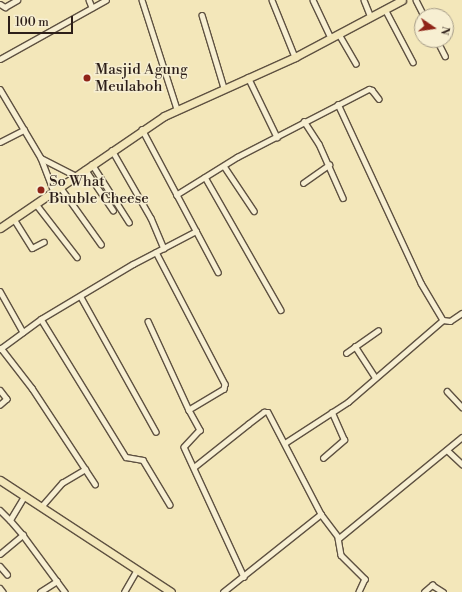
<!DOCTYPE html>
<html>
<head>
<meta charset="utf-8">
<style>
  body { margin:0 }
  #map { position:relative; width:462px; height:592px; overflow:hidden; background:#f3e7ba; font-family:"Libre Bodoni",serif }
  div>[style] { position:absolute }
  [style*='--x'] { left:calc(var(--x)*1px); top:calc(var(--y)*1px); width:calc(var(--w)*1px); rotate:calc(var(--a)*1deg) }
  .roads { filter:drop-shadow(1px 0 #5e5141) drop-shadow(-1px 0 #5e5141) drop-shadow(0 1px #5e5141) drop-shadow(0 -1px #5e5141) }
  .minor>* { height:4.5px; margin:-2.25px; padding:0 2.25px; transform-origin:2.25px; border-radius:2.25px; background:#f7efd2 }
  .primary>* { height:7px; margin:-3.5px; padding:0 3.5px; transform-origin:3.5px; border-radius:3.5px; background:#f3e7ba }
  .trunk>* { height:7px; margin:-3.5px; padding:0 3.5px; transform-origin:3.5px; border-radius:3.5px; background:#f3e7ba }
  .dots>* { width:11px; height:11px; translate:-50% -50%; box-sizing:border-box; border:2px solid #f7efd2; border-radius:50% }
  span { translate:-50% -50%; white-space:nowrap; text-align:center; line-height:1.15; -webkit-text-stroke:3px #f7efd2; paint-order:stroke }
  .poi-label { font-size:15px; color:#2d1f19 }
  .left { translate:0 -50%; text-align:left }
  .north { position:absolute; left:414px; top:8px; width:40px; height:40px; box-sizing:border-box; background:#f7efd2; border:1px solid #a69c88; border-radius:50%; rotate:103deg; font-size:11px; font-weight:700; line-height:16px; text-align:center; color:#2d1f19 }
  .north::after { content:''; display:block; margin:auto; width:14px; height:18px; background:#8f2418; clip-path:polygon(50% 0,100% 100%,50% 72%,0 100%) }
  .scale { position:absolute; left:8px; top:16px; width:65px; height:18px; box-sizing:border-box; border:2px solid #2d1f19; border-top:0; padding-left:5px; font-size:12px; line-height:14px; white-space:nowrap; color:#2d1f19; -webkit-text-stroke:3px #f7efd2; paint-order:stroke }
</style>
</head>
<body>
<div id="map">
  <div class="roads">
    <div class="minor">
      <i style="--x:89;--y:0;--w:8;--a:67"></i>
      <i style="--x:142;--y:0;--w:114;--a:72.2"></i>
      <i style="--x:272;--y:0;--w:61;--a:68"></i>
      <i style="--x:313;--y:0;--w:42;--a:64.7"></i>
      <i style="--x:364;--y:0;--w:18;--a:68"></i>
      <i style="--x:416;--y:0;--w:18;--a:63"></i>
      <i style="--x:0;--y:4;--w:6;--a:31"></i>
      <i style="--x:5;--y:7;--w:14;--a:-30"></i>
      <i style="--x:385;--y:9;--w:60;--a:62.2"></i>
      <i style="--x:202;--y:15;--w:76;--a:73.2"></i>
      <i style="--x:339;--y:34;--w:34;--a:60"></i>
      <i style="--x:437;--y:40;--w:18;--a:63"></i>
      <i style="--x:0;--y:59;--w:121;--a:-29.1"></i>
      <i style="--x:248;--y:77;--w:67;--a:64.2"></i>
      <i style="--x:0;--y:89;--w:80;--a:59.3"></i>
      <i style="--x:41;--y:158;--w:36;--a:69"></i>
      <i style="--x:338;--y:104;--w:197;--a:65.1"></i>
      <i style="--x:421;--y:283;--w:43;--a:59.3"></i>
      <i style="--x:443;--y:320;--w:7;--a:8"></i>
      <i style="--x:450;--y:321;--w:14;--a:-34"></i>
      <i style="--x:304;--y:121;--w:27;--a:57"></i>
      <i style="--x:319;--y:144;--w:59;--a:66"></i>
      <i style="--x:142;--y:129;--w:162;--a:62"></i>
      <i style="--x:0;--y:142;--w:27;--a:-27"></i>
      <i style="--x:112;--y:150;--w:78;--a:60.2"></i>
      <i style="--x:151;--y:218;--w:33;--a:67"></i>
      <i style="--x:41;--y:158;--w:39;--a:27"></i>
      <i style="--x:92;--y:164;--w:69;--a:57.5"></i>
      <i style="--x:224;--y:166;--w:54;--a:56.3"></i>
      <i style="--x:85;--y:169;--w:50;--a:55.7"></i>
      <i style="--x:205;--y:177;--w:153;--a:60.3"></i>
      <i style="--x:303;--y:183;--w:32;--a:-35"></i>
      <i style="--x:61;--y:188;--w:69;--a:54.5"></i>
      <i style="--x:176;--y:195;--w:72;--a:-31.9"></i>
      <i style="--x:237;--y:157;--w:148;--a:-27.3"></i>
      <i style="--x:369;--y:89;--w:3;--a:18"></i>
      <i style="--x:372;--y:90;--w:11;--a:52"></i>
      <i style="--x:36;--y:204;--w:67;--a:52.3"></i>
      <i style="--x:14;--y:219;--w:34;--a:58"></i>
      <i style="--x:32;--y:248;--w:13;--a:-27"></i>
      <i style="--x:156;--y:252;--w:149;--a:62.4"></i>
      <i style="--x:225;--y:384;--w:5;--a:101"></i>
      <i style="--x:224;--y:389;--w:41;--a:149"></i>
      <i style="--x:189;--y:410;--w:23;--a:61"></i>
      <i style="--x:200;--y:430;--w:23;--a:133"></i>
      <i style="--x:184;--y:447;--w:143;--a:65.2"></i>
      <i style="--x:0;--y:291;--w:47;--a:60.7"></i>
      <i style="--x:81;--y:297;--w:154;--a:60.9"></i>
      <i style="--x:41;--y:319;--w:162;--a:58.4"></i>
      <i style="--x:126;--y:457;--w:17;--a:10"></i>
      <i style="--x:143;--y:460;--w:52;--a:59"></i>
      <i style="--x:148;--y:321;--w:98;--a:65.3"></i>
      <i style="--x:355;--y:346;--w:37;--a:57"></i>
      <i style="--x:1;--y:348;--w:51;--a:52.2"></i>
      <i style="--x:32;--y:388;--w:115;--a:56.7"></i>
      <i style="--x:0;--y:349;--w:51;--a:-36.2"></i>
      <i style="--x:41;--y:319;--w:107;--a:-30.9"></i>
      <i style="--x:133;--y:264;--w:71;--a:-27.6"></i>
      <i style="--x:346;--y:353;--w:39;--a:-35"></i>
      <i style="--x:0;--y:390;--w:11;--a:52"></i>
      <i style="--x:7;--y:399;--w:9;--a:139"></i>
      <i style="--x:447;--y:391;--w:22;--a:47"></i>
      <i style="--x:285;--y:443;--w:75;--a:-33.1"></i>
      <i style="--x:348;--y:402;--w:125;--a:-40.8"></i>
      <i style="--x:447;--y:450;--w:21;--a:43"></i>
      <i style="--x:323;--y:458;--w:28;--a:-41"></i>
      <i style="--x:344;--y:440;--w:30;--a:-114"></i>
      <i style="--x:194;--y:467;--w:69;--a:-38.5"></i>
      <i style="--x:248;--y:424;--w:20;--a:-37"></i>
      <i style="--x:264;--y:412;--w:4;--a:0"></i>
      <i style="--x:268;--y:412;--w:115;--a:62.5"></i>
      <i style="--x:321;--y:514;--w:30;--a:53"></i>
      <i style="--x:339;--y:538;--w:159;--a:-39.4"></i>
      <i style="--x:41;--y:507;--w:32;--a:-49"></i>
      <i style="--x:62;--y:483;--w:27;--a:-31"></i>
      <i style="--x:0;--y:510;--w:14;--a:45"></i>
      <i style="--x:10;--y:520;--w:27;--a:-59"></i>
      <i style="--x:10;--y:520;--w:20;--a:49"></i>
      <i style="--x:338;--y:538;--w:17;--a:80"></i>
      <i style="--x:341;--y:555;--w:34;--a:45"></i>
      <i style="--x:365;--y:579;--w:14;--a:115"></i>
      <i style="--x:0;--y:554;--w:30;--a:-40"></i>
      <i style="--x:23;--y:535;--w:71;--a:53.6"></i>
      <i style="--x:0;--y:566;--w:11;--a:49"></i>
      <i style="--x:0;--y:588;--w:5;--a:53"></i>
      <i style="--x:40;--y:592;--w:20;--a:-33"></i>
      <i style="--x:124;--y:592;--w:24;--a:-60"></i>
      <i style="--x:223;--y:592;--w:125;--a:-38.5"></i>
      <i style="--x:424;--y:592;--w:11;--a:-41"></i>
      <i style="--x:432;--y:585;--w:13;--a:32"></i>
    </div>
    <div class="primary">
      <i style="--x:0;--y:480;--w:204;--a:33.2"></i>
    </div>
    <div class="trunk">
      <i style="--x:0;--y:228;--w:199;--a:-34.3"></i>
      <i style="--x:164;--y:116;--w:144;--a:-24.2"></i>
      <i style="--x:295;--y:57;--w:121;--a:-28"></i>
    </div>
  </div>
  <div class="dots">
    <i style="left:87px;top:78px;background:#8f2418"></i>
    <i style="left:41px;top:190px;background:#8f2418"></i>
  </div>
  <div class="poi-label">
    <span class="left" style="left:95px;top:78px">Masjid Agung<br>Meulaboh</span>
    <span class="left" style="left:49px;top:190px">So What<br>Buuble Cheese</span>
  </div>
  <div class="north">N</div>
  <div class="scale">100 m</div>
</div>
</body>
</html>
